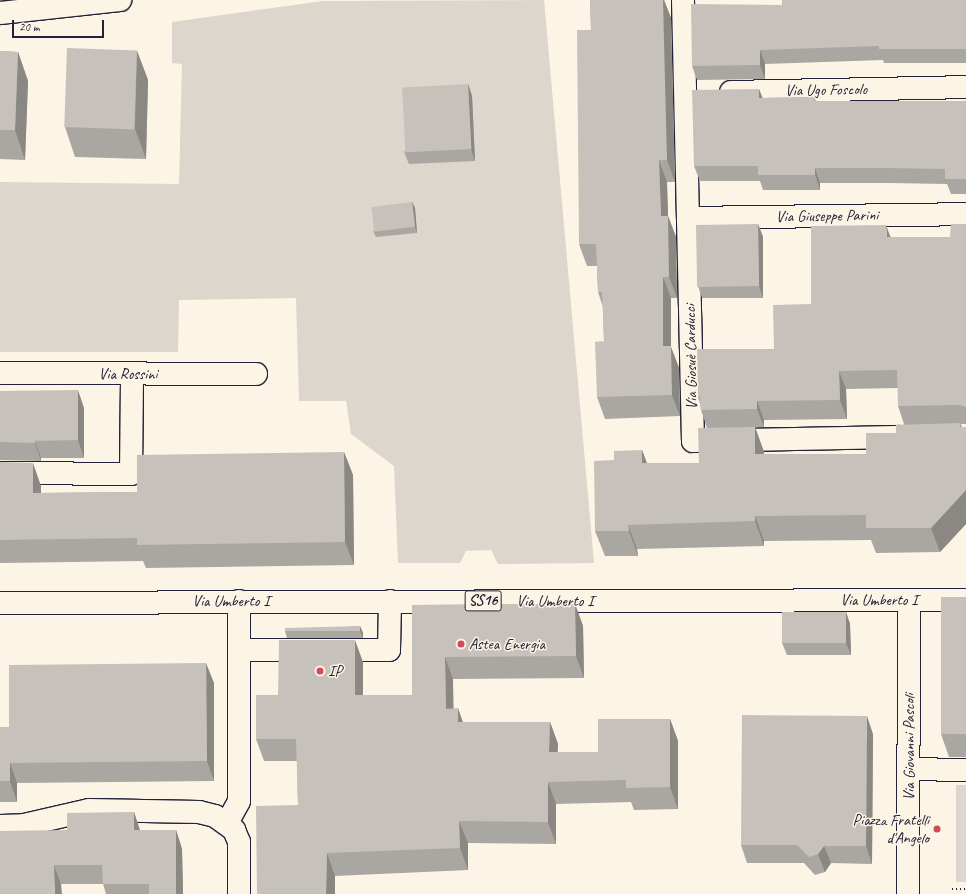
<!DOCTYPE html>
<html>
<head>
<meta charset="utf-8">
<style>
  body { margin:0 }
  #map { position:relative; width:966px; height:894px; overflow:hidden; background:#fcf5e5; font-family:Caveat,sans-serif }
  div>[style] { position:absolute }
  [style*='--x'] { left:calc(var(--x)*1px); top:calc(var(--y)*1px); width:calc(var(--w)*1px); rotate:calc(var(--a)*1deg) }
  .green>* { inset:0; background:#dcd6cc; transform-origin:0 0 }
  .path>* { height:2.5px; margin-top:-1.25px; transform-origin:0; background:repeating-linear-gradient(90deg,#22223b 0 1px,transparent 0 4px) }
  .roads { filter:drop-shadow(1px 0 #22223b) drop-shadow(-1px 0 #22223b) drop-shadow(0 1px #22223b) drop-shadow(0 -1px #22223b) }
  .minor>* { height:22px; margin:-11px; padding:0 11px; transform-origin:11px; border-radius:11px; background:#fcf5e5 }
  .major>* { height:22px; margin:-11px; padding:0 11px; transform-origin:11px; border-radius:11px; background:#fcf5e5 }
  .wall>* { inset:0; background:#aaa6a1 }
  .shaded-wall>* { inset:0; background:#8b8783 }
  .building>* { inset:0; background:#c6c1bb; transform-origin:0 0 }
  .dots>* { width:11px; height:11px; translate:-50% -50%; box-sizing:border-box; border:2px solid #fcf5e5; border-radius:50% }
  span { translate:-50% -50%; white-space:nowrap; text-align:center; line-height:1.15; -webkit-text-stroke:3px #fcf5e5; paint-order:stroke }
  .shield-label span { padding:1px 3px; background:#fcf5e5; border:1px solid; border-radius:3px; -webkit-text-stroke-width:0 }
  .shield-label { font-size:15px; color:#22223b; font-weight:700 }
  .street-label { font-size:16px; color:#22223b }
  .poi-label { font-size:16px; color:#22223b }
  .left { translate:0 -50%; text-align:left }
  .right { translate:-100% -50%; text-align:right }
  .scale { position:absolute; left:12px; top:20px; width:92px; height:18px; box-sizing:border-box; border:2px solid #22223b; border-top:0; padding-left:5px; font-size:12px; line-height:14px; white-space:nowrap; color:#22223b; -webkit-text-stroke:3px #fcf5e5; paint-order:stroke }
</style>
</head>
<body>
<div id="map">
  <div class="green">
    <i style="clip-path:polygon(544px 0,594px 563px,498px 564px,491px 550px,466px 551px,460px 563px,398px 563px,394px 466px,351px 434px,346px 401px,299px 401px,296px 298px,179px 300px,178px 352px,0 352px,0 182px,179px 184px,182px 64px,172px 63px,172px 22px,323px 1px)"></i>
    <i style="left:956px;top:785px;width:10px;height:97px"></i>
  </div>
  <div class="path">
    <i style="--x:952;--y:889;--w:14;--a:0"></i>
  </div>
  <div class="roads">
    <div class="minor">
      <i style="--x:683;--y:0;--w:441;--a:88.7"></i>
      <i style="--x:693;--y:441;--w:204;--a:-1.1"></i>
      <i style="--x:0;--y:13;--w:121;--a:-6.2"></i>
      <i style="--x:731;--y:92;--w:235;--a:-1.2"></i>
      <i style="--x:688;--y:218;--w:278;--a:-0.8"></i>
      <i style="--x:0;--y:373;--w:256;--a:0.2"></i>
      <i style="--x:0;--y:473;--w:131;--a:0.4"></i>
      <i style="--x:131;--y:474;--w:100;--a:-89.4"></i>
      <i style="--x:239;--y:650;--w:150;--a:0"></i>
      <i style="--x:389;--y:650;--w:49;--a:-88.8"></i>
      <i style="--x:908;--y:769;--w:58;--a:1"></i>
      <i style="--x:227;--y:823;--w:25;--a:-61"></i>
      <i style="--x:239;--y:801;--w:200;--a:-90"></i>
      <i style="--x:0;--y:826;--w:24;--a:-2"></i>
      <i style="--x:24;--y:825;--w:67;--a:-13"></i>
      <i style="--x:89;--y:810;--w:110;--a:1"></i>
      <i style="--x:199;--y:812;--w:16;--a:14"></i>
      <i style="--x:215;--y:816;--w:24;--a:36"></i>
      <i style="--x:234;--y:830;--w:13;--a:67"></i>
      <i style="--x:239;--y:842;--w:52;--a:90"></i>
      <i style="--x:908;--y:894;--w:294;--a:-89.8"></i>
    </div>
    <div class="major">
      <i style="--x:0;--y:603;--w:966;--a:-0.18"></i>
    </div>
  </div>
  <div class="wall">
    <i style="clip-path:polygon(590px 0,664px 0,671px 18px,675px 182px,667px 182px,668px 216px,676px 237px,677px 298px,671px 298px,671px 347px,679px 368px,680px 416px,605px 419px,597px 397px,604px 341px,603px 307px,598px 292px,597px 266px,587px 266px,579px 244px,591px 30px)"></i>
    <i style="clip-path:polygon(966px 0,966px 63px,884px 63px,883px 60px,765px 64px,765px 79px,697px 80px,692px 66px,782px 5px)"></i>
    <i style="clip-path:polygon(0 51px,18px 52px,28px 81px,25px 160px,0 159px)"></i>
    <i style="clip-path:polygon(137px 51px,148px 80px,146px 159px,75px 157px,65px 127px)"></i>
    <i style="clip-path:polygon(468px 84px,472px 96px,475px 161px,409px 164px,404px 152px)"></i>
    <i style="clip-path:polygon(759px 89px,762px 98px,814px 97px,816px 101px,966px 101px,966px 194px,951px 194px,947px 184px,889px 183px,820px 183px,820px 190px,763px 190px,760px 181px,700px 181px,694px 166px)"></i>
    <i style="clip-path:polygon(412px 202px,415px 208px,417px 233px,376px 237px,373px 231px)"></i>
    <i style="clip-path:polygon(758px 224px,763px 237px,763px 298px,702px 298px,698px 286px)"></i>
    <i style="clip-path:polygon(evenodd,966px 224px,966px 424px,961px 424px,962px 427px,966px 427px,966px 524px,940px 552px,876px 553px,871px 540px,764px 541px,764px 546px,637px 549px,638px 556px,605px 556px,595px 531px,614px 460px,642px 450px,647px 463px,699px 463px,707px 428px,701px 410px,700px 403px,698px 397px,774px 349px,811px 304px,891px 237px,950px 237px,966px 224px,898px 388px,898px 406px,904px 424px,896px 433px,866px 454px,764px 454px,764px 452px,755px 427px,764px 427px,764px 420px,847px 419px,846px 389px,898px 388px)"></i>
    <i style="clip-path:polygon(0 391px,84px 408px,84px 458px,41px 458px,41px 461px,0 460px)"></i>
    <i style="clip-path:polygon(344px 452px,353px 475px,354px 565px,146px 568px,143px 561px,0 563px,0 462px,41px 486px,41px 493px,137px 492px)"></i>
    <i style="clip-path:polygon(966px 597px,966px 757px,949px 757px,941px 734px)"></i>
    <i style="clip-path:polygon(575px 604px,583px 626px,584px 678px,453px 679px,453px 709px,463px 722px,550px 722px,558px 744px,557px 752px,598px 752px,670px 719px,678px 741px,678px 809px,634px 810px,631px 802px,556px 804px,556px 844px,468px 843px,468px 870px,335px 876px,335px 894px,257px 894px,298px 805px,297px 761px,264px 761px,256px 739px,278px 695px,363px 662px,363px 695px,412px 695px,412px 605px)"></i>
    <i style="clip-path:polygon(846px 612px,850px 624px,851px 655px,787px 655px,782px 643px)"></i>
    <i style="clip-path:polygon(360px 626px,363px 633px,363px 638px,287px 638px,285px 631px)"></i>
    <i style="clip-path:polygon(214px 683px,214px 781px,17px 783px,17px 802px,0 802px,0 727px,9px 727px)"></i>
    <i style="clip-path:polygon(873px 734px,872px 864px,831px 863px,825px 872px,815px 875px,804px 863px,747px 863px,741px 845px)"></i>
    <i style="clip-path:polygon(134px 812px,140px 830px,176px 830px,182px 849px,183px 894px,106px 894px,103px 884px,61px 884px,0 894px,67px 830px)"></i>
  </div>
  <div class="shaded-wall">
    <i style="clip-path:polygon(657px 0,664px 0,671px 18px,675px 182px,667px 160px)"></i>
    <i style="clip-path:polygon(760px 50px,765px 64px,765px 79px,760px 65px)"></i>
    <i style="clip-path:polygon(137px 51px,148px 80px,146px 159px,135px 129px)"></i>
    <i style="clip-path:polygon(18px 52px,28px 81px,25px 160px,15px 130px)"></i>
    <i style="clip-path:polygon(468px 84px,472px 96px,475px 161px,471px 149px)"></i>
    <i style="clip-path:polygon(759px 89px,765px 104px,759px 98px)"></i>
    <i style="clip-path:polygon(659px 160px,667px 182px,668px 216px,676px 237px,677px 298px,669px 277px,661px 216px)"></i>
    <i style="clip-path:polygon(815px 168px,820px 183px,820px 190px,815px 175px)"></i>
    <i style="clip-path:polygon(412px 202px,415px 208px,417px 233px,415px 227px)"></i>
    <i style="clip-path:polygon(758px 224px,763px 237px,763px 298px,759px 286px)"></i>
    <i style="clip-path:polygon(886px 225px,893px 244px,887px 237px)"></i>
    <i style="clip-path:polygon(663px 277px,671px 298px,671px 347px,679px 368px,680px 416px,672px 395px,663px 346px)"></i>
    <i style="clip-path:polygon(839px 371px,846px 389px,847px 419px,840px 400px)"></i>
    <i style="clip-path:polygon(78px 390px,84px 408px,84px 458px,78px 440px)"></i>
    <i style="clip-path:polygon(757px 401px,764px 420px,764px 427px,757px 409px)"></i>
    <i style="clip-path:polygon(755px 427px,764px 452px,764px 479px,755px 454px)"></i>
    <i style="clip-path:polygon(35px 441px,41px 458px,41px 461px,35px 443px)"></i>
    <i style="clip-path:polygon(642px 450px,651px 475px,642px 463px)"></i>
    <i style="clip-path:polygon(344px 452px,353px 475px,354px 565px,345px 542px)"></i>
    <i style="clip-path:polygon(33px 463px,41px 486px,41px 516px,33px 493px)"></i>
    <i style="clip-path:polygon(966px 490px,966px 524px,940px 552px,931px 528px)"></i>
    <i style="clip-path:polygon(755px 516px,764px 541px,764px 546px,755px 521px)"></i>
    <i style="clip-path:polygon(628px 525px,637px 549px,638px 556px,629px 531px)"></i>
    <i style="clip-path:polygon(575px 604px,583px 626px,584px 678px,576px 656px)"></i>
    <i style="clip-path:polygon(846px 612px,850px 624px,851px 655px,846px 643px)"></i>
    <i style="clip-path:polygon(360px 626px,363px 633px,363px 638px,360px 631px)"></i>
    <i style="clip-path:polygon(355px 640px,363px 662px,363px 717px,355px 695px)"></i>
    <i style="clip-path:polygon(445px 657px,453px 679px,454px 731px,446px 709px)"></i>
    <i style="clip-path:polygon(206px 663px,214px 683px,214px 781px,207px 761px)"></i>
    <i style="clip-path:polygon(458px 708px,466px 731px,458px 722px)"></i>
    <i style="clip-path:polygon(867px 716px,873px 734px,872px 864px,866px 846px)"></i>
    <i style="clip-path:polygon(670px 719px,678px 741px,678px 809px,670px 787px)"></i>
    <i style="clip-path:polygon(550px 722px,558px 744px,557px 774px,549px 752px)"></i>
    <i style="clip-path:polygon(10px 763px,17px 783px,17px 802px,10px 781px)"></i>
    <i style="clip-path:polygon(548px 782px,556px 804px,556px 844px,548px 822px)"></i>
    <i style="clip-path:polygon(134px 812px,140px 831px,134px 830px)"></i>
    <i style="clip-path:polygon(459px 821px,468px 843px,468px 870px,460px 848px)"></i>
    <i style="clip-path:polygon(176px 830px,182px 849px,183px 894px,176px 894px)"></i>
    <i style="clip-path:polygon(824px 846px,831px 863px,825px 872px,818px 854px)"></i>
    <i style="clip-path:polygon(327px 853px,335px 876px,335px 894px,326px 894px)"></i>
    <i style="clip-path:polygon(54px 865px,61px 884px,62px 894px,55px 894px)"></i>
  </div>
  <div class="building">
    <i style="clip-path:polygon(590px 0,663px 0,667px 160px,659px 160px,661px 216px,668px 216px,669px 277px,663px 277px,663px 346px,671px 346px,672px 395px,597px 397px,595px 342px,604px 341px,602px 292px,598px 292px,596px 244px,579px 244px,577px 30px,591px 30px)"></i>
    <i style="clip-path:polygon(782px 0,966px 0,966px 49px,879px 49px,879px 46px,760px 50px,760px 65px,692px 66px,691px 4px,782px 5px)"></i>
    <i style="left:67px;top:48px;width:70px;height:79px;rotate:2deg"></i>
    <i style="clip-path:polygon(0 51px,18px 52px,15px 130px,0 130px)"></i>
    <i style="left:468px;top:84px;width:65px;height:66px;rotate:87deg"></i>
    <i style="clip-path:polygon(759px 89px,759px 98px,814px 97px,814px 101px,966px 101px,966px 179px,945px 179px,945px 169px,884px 168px,815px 168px,815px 175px,758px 175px,758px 166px,694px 166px,692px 90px)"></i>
    <i style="left:412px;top:202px;width:25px;height:41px;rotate:83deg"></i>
    <i style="left:758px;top:224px;width:62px;height:62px;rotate:89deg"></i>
    <i style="clip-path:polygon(951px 224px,966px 224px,966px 407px,959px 405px,898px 406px,897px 370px,839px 371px,840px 400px,757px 401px,757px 409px,701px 410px,700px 397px,698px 397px,697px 349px,774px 349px,773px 305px,811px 304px,811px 226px,886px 225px,887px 237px,950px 237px)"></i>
    <i style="clip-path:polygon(78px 390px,78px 440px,35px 441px,35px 443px,0 442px,0 391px)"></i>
    <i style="clip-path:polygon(960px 423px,960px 427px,966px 427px,966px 490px,931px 528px,866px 528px,866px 515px,755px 516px,755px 521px,628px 525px,629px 531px,595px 531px,594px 461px,614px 460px,614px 451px,642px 450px,642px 463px,699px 463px,698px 428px,755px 427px,755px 454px,866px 454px,866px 433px,896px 433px,896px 425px)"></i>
    <i style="clip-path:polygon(344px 452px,345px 542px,137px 545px,137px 538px,0 540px,0 462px,33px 463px,33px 493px,137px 492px,137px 455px)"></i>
    <i style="left:941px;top:597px;width:25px;height:137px"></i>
    <i style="clip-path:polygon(575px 604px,576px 656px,445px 657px,446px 709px,458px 708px,458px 722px,550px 722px,549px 752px,598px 752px,598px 719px,670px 719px,670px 787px,626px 788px,626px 780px,548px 782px,548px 822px,459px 821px,460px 848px,327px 853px,326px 894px,257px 894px,256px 806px,298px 805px,296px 739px,256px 739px,256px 695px,278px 695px,279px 640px,355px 640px,355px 695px,412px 695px,412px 605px)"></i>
    <i style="left:846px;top:612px;width:31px;height:64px;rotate:90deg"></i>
    <i style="clip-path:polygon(360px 626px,360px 631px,285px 631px,285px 628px)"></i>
    <i style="clip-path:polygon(206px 663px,207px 761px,10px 763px,10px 781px,0 781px,0 727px,9px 727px,9px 665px)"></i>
    <i style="clip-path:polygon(742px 715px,867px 716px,866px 846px,824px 846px,818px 854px,809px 857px,797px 845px,741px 845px)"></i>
    <i style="clip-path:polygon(134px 812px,134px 830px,176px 830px,176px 894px,149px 894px,149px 884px,103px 884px,102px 865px,54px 865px,55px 894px,0 894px,0 831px,67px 830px,67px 813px)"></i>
  </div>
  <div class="dots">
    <i style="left:461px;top:644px;background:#d1495b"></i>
    <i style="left:320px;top:671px;background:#d1495b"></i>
    <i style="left:937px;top:829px;background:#d1495b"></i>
  </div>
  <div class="shield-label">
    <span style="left:483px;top:601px">SS16</span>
  </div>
  <div class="street-label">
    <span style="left:826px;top:90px;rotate:-1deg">Via Ugo Foscolo</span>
    <span style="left:827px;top:216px;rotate:-1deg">Via Giuseppe Parini</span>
    <span style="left:691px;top:357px;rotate:-91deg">Via Giosuè Carducci</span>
    <span style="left:128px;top:374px">Via Rossini</span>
    <span style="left:879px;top:600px">Via Umberto I</span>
    <span style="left:231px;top:601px">Via Umberto I</span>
    <span style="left:555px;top:601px">Via Umberto I</span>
    <span style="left:909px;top:747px;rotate:-90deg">Via Giovanni Pascoli</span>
  </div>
  <div class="poi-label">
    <span class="left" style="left:469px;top:644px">Astea Energia</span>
    <span class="left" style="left:328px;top:671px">IP</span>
    <span class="right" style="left:929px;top:829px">Piazza Fratelli<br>d'Angelo</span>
  </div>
  <div class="scale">20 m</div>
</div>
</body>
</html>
